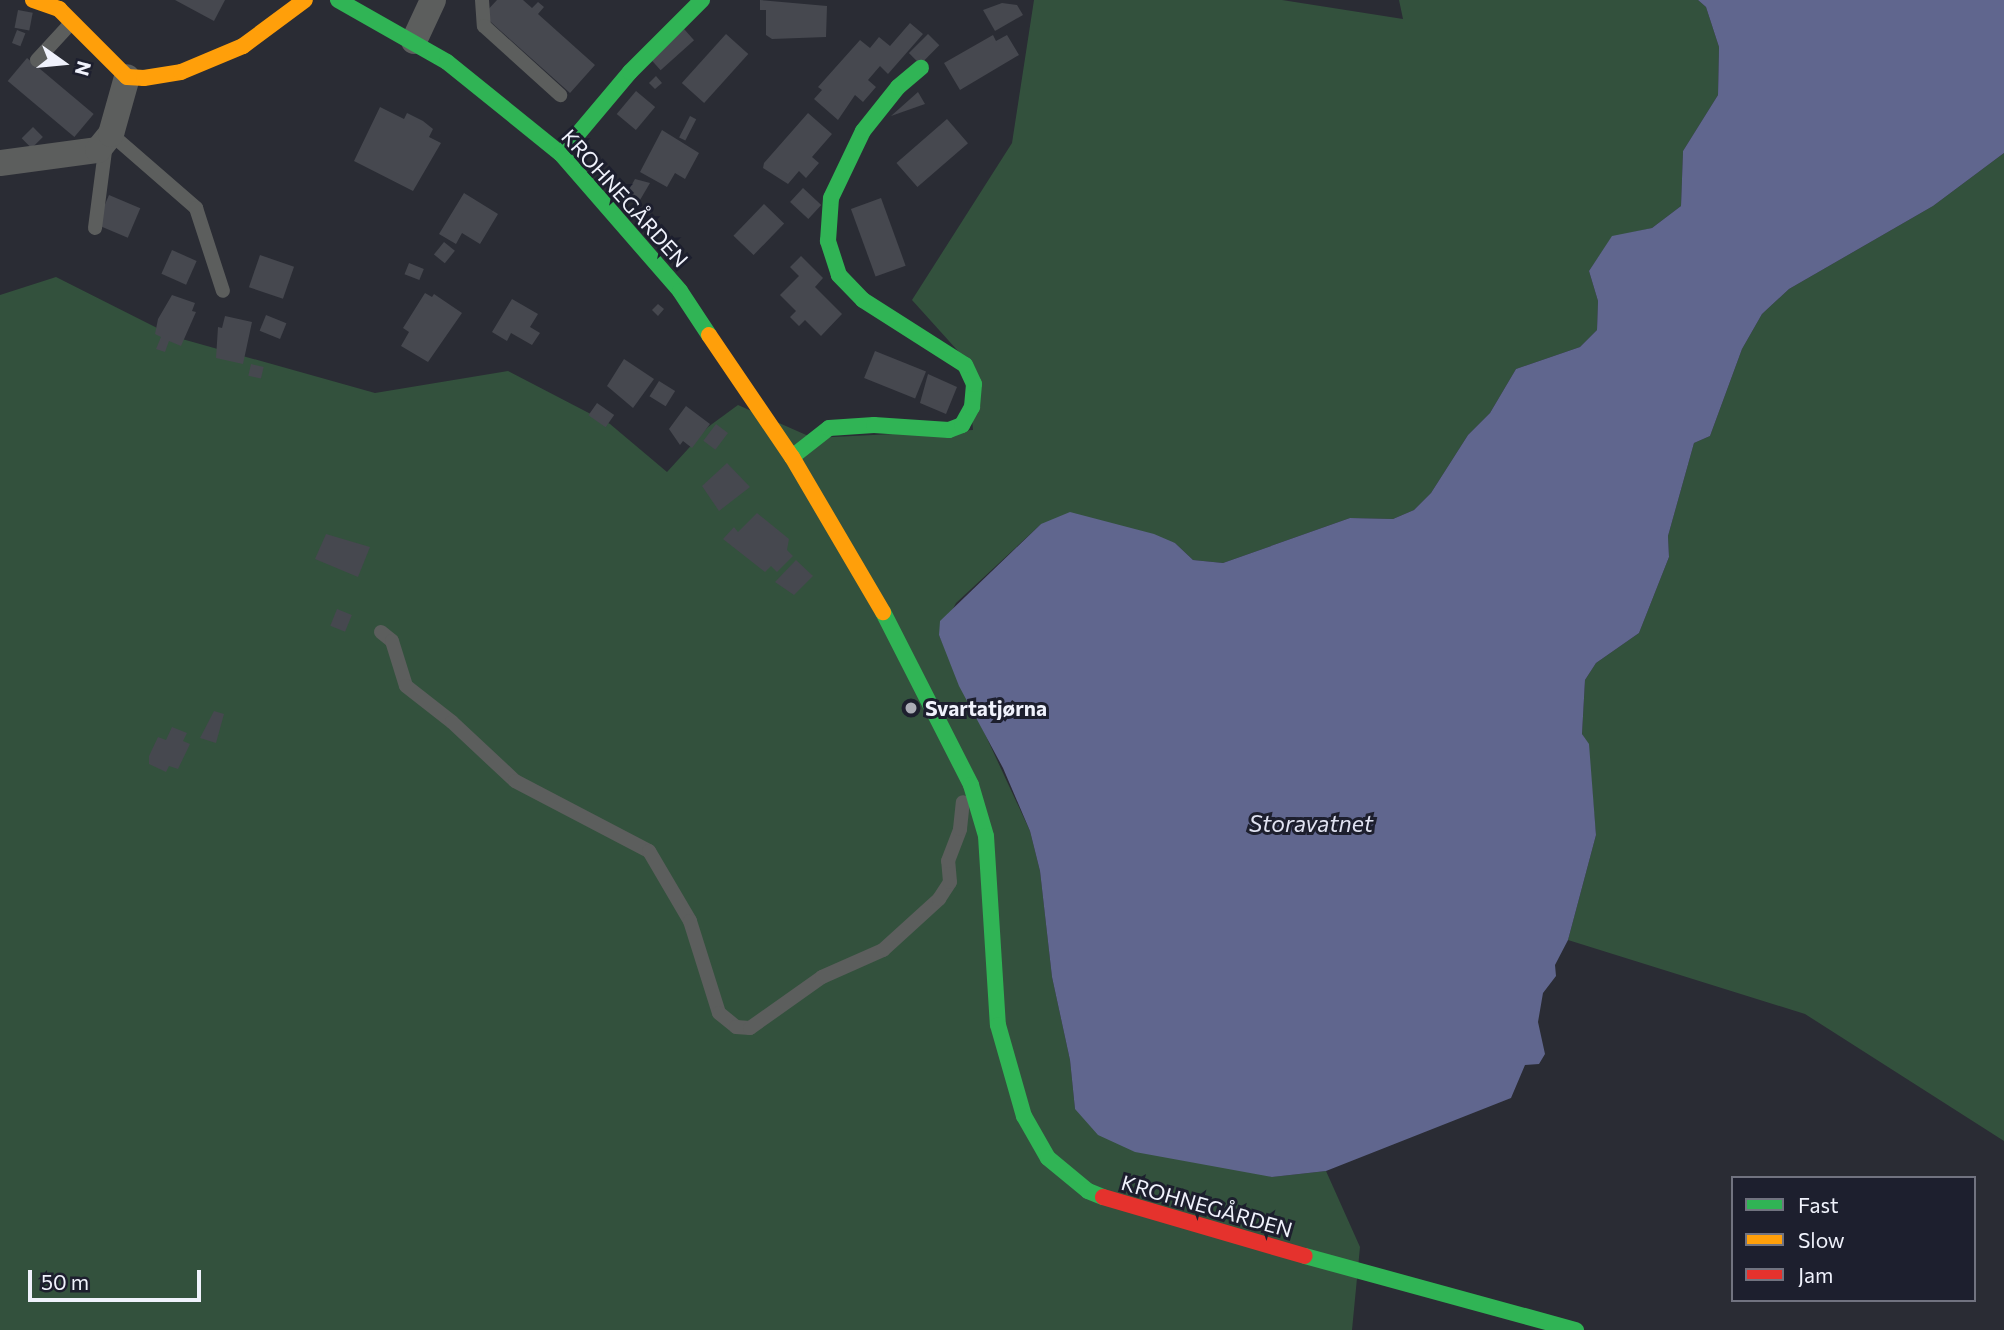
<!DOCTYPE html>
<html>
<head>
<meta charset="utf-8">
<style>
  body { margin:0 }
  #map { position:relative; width:2004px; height:1330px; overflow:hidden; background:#2a2c34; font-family:Commissioner,sans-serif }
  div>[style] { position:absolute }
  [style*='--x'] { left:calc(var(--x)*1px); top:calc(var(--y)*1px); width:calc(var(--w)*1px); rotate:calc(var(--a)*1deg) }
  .green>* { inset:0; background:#33513d }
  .water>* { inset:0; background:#60668e }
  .building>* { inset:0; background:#46484f; transform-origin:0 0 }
  .lane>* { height:14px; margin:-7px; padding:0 7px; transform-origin:7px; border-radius:7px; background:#5c5e5d }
  .street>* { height:26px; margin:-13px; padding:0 13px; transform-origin:13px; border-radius:13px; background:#5c5e5d }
  .fast>* { height:16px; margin:-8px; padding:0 8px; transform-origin:8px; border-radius:8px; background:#30b455 }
  .slow>* { height:16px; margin:-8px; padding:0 8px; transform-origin:8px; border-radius:8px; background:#ff9f0a }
  .jam>* { height:16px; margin:-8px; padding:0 8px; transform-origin:8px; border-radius:8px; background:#e5322d }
  .dots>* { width:19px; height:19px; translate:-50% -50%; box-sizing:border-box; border:4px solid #1d1f2e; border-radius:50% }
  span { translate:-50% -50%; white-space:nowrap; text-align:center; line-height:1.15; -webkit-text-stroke:6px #1d1f2e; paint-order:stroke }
  .street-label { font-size:21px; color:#f0f2fc }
  .poi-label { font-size:21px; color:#f0f2fc; font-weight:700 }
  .left { translate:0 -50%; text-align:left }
  .water-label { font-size:23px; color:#e1e3f2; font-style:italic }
  .legend { position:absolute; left:1731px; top:1176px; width:245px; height:126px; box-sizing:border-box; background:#1d1f2e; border:2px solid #717380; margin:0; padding:9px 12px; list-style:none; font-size:21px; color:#f0f2fc }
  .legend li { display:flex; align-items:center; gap:14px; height:35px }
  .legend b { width:35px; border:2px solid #717380 }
  .north { position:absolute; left:28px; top:28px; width:70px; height:70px; -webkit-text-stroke:5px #1d1f2e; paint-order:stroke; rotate:105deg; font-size:19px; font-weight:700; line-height:28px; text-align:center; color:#f0f2fc }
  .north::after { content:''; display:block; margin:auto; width:24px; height:32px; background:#f0f2fc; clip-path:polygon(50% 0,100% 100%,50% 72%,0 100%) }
  .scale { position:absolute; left:28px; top:1270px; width:173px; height:32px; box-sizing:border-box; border:4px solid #f0f2fc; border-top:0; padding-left:9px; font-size:21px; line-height:24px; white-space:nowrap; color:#f0f2fc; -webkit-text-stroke:5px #1d1f2e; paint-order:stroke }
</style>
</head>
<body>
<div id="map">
  <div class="green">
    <i style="clip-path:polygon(1034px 0,1282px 0,1403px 19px,1399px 0,1698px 0,1706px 7px,1719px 47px,1718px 95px,1683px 151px,1681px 206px,1652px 228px,1612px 237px,1589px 271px,1598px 301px,1597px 330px,1580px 347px,1516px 369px,1490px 413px,1468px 435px,1431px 493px,1414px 510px,1393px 519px,1350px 518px,1223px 563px,1193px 560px,1175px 543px,1041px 524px,956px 603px,939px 635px,1030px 831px,1040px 871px,1052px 977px,1070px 1060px,1075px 1109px,1272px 1177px,1326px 1171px,1360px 1247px,1352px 1330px,0 1330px,0 295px,56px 277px,175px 337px,375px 393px,508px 371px,610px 424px,667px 472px,708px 427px,738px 405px,813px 438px,973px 430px,967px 361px,912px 300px,1012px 143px)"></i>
    <i style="clip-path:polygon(2004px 153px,2004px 1141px,1805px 1014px,1568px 940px,1596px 835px,1588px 744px,1582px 734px,1585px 680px,1596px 663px,1639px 633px,1669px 557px,1668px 536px,1694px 443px,1710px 436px,1742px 349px,1762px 314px,1789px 289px,1933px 206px)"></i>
  </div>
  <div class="water">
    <i style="clip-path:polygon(1698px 0,2004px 0,2004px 153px,1933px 206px,1789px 289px,1762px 314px,1742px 349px,1710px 436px,1694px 443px,1668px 536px,1669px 557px,1639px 633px,1596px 663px,1585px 680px,1582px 734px,1589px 744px,1596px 835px,1568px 940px,1555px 965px,1556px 976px,1543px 993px,1538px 1022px,1545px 1054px,1539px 1064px,1525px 1065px,1511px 1098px,1326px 1171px,1272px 1177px,1135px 1152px,1098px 1135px,1075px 1109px,1070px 1060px,1052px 977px,1040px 871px,1030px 831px,1003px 768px,959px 686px,939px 635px,940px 621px,1041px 524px,1070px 512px,1154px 534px,1175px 543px,1193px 560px,1223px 563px,1350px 518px,1393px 519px,1414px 510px,1431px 493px,1468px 435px,1490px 413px,1516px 369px,1580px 347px,1597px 330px,1598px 301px,1589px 271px,1612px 236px,1652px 228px,1681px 206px,1683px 151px,1718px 95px,1719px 47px,1706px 7px)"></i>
  </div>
  <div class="building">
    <i style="clip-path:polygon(175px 0,225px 0,214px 21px)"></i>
    <i style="clip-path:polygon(497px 0,523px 0,532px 8px,538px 2px,544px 7px,538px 14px,595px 65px,570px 93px,483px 15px)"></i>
    <i style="clip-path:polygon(760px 0,827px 6px,826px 37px,772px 39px,766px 35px,766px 10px,760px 10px)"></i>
    <i style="clip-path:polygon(1002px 3px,1017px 5px,1023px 15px,995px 31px,983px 10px)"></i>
    <i style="left:18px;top:10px;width:15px;height:18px;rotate:11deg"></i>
    <i style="clip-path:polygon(910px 23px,923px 34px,888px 74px,880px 66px,868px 80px,876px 87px,863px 102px,855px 95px,838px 120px,814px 99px,822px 90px,818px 87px,860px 40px,870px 48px,879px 37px,890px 46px)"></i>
    <i style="left:684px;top:29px;width:15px;height:45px;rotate:48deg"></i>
    <i style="left:17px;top:30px;width:9px;height:14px;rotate:21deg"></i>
    <i style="left:726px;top:34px;width:30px;height:66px;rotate:42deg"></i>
    <i style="left:928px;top:34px;width:16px;height:27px;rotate:45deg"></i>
    <i style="clip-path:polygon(993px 35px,996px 41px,1007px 35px,1019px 55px,960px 90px,944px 63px)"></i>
    <i style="left:27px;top:58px;width:87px;height:30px;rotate:40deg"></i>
    <i style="clip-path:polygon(656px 76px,662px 83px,655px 89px,649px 83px)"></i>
    <i style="left:636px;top:91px;width:25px;height:30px;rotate:40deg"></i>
    <i style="clip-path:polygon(918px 92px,925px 104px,891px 116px)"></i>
    <i style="clip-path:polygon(380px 107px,404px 119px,407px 113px,423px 121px,433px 129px,429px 137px,441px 143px,413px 191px,354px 161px)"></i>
    <i style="clip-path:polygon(808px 113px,832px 134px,812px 157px,819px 163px,806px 178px,799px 171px,788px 184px,763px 168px,764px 163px)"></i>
    <i style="left:690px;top:116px;width:7px;height:24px;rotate:27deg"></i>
    <i style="left:947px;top:119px;width:32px;height:67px;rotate:49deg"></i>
    <i style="left:33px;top:127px;width:14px;height:16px;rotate:45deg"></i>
    <i style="clip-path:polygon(662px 130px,699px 153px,685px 179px,675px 173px,667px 187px,640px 172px)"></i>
    <i style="clip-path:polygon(635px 179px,650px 183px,640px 200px,627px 193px)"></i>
    <i style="left:803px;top:188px;width:25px;height:19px;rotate:43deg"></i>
    <i style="clip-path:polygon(464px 193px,498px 214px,480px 244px,462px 233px,456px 244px,439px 234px)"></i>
    <i style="left:109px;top:195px;width:34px;height:32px;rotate:23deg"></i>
    <i style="left:881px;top:198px;width:72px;height:32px;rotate:70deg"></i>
    <i style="left:764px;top:204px;width:28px;height:44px;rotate:44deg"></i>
    <i style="left:444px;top:242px;width:14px;height:16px;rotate:39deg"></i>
    <i style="left:172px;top:250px;width:27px;height:26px;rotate:24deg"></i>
    <i style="left:260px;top:255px;width:36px;height:34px;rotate:19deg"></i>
    <i style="clip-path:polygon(801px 256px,823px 278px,815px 287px,842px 314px,821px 336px,805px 320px,799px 326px,790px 317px,796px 311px,780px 295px,799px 276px,790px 267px)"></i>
    <i style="left:409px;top:263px;width:16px;height:12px;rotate:22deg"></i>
    <i style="clip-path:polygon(425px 293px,432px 297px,434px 294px,462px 313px,428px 362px,401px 346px,409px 332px,403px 328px)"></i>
    <i style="clip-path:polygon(172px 295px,195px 303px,192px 311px,196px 312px,181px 346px,169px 341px,165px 352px,156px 349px,161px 337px,155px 334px,158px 319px)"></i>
    <i style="clip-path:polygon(512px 299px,538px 314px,530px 327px,540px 333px,532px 345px,511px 333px,507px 341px,492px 332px)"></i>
    <i style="clip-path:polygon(658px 304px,664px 309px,658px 316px,652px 310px)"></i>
    <i style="left:266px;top:315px;width:22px;height:17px;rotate:22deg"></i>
    <i style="clip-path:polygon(225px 316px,252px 322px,243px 364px,216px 358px,218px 327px,222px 328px)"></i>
    <i style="left:875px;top:351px;width:55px;height:29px;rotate:22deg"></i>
    <i style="clip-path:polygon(624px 359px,654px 379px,633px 408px,607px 386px)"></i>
    <i style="left:251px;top:364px;width:13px;height:12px;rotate:13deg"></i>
    <i style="clip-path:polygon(928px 374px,957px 387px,946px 414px,920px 403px)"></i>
    <i style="left:659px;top:381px;width:19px;height:18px;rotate:32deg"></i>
    <i style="left:597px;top:403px;width:21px;height:15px;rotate:35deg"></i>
    <i style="clip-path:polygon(686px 406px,710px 424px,692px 448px,683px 441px,680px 445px,669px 429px)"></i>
    <i style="left:716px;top:424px;width:15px;height:21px;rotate:37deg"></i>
    <i style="clip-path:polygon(727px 463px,750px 487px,719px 511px,702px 486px)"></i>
    <i style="clip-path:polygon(757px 513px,789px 539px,787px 550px,793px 556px,777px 572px,771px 566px,765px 572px,723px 539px,734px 527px,738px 532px)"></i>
    <i style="clip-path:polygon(326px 534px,370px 547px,358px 577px,315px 559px)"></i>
    <i style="clip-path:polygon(796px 560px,813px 576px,794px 595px,775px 582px)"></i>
    <i style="left:337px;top:609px;width:16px;height:18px;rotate:22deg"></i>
    <i style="clip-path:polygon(214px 711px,224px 714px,216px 743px,200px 738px)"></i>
    <i style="clip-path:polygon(172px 727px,187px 733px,183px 741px,190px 744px,178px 769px,169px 766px,166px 772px,149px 764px,149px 756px,158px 737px,166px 740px)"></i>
  </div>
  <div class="lane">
    <i style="--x:482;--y:0;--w:26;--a:86"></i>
    <i style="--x:484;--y:26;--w:103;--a:42.2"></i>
    <i style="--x:37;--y:60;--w:50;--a:-47.4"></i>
    <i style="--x:111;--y:134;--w:113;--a:41"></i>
    <i style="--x:196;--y:208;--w:87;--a:72"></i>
    <i style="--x:95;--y:228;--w:86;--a:-82.6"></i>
    <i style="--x:381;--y:632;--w:14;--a:39"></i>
    <i style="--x:392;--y:641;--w:47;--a:72.7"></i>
    <i style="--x:406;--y:686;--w:58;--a:38"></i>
    <i style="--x:452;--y:722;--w:86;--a:43.1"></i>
    <i style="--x:515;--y:781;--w:151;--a:27.6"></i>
    <i style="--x:649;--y:851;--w:81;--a:59.6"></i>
    <i style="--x:690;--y:921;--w:96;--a:72.5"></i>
    <i style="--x:719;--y:1013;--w:22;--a:39"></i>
    <i style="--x:736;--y:1027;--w:14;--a:4"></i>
    <i style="--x:750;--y:1028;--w:88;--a:-35.3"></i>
    <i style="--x:822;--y:977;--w:67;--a:-23.9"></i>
    <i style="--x:883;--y:950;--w:76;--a:-42.3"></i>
    <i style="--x:939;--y:899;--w:20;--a:-57"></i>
    <i style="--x:950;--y:882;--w:21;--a:-95"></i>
    <i style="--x:948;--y:861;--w:34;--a:-69"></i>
    <i style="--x:960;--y:829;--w:27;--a:-84"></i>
  </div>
  <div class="street">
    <i style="--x:414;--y:41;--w:45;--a:-65.1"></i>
    <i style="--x:0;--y:163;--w:99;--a:-7.6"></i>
    <i style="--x:98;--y:150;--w:21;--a:-51"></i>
    <i style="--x:111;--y:134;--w:59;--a:-74.3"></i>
  </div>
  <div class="fast">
    <i style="--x:338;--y:0;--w:125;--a:29.6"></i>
    <i style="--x:447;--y:62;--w:146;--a:38.9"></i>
    <i style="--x:561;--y:154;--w:181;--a:49"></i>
    <i style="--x:680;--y:291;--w:53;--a:56.6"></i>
    <i style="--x:561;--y:154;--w:107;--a:-49.9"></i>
    <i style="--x:630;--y:72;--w:102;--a:-45"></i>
    <i style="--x:792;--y:457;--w:47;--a:-38.1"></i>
    <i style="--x:829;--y:428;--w:45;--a:-3.8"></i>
    <i style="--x:874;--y:425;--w:75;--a:3.8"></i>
    <i style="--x:949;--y:430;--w:14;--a:-21"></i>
    <i style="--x:962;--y:425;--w:21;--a:-61"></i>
    <i style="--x:972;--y:407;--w:23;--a:-85"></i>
    <i style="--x:974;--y:384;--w:21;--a:-115"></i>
    <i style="--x:965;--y:365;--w:121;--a:-147.5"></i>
    <i style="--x:863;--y:300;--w:35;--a:-134"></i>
    <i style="--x:839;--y:275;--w:36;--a:-108"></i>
    <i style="--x:828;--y:241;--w:43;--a:-86"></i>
    <i style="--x:831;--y:198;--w:74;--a:-64.5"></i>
    <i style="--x:863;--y:131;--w:56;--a:-51.5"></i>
    <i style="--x:898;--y:87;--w:30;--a:-40"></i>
    <i style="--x:883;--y:612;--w:194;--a:63"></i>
    <i style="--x:971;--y:785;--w:53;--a:73.6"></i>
    <i style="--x:986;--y:836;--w:189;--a:86.4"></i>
    <i style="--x:998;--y:1025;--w:95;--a:74.1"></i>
    <i style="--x:1024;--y:1116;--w:48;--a:60.3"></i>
    <i style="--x:1048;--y:1158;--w:52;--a:39.5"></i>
    <i style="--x:1088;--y:1191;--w:16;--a:22"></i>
    <i style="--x:1305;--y:1256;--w:281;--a:15.3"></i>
  </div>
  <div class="slow">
    <i style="--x:33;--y:0;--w:28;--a:19"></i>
    <i style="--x:59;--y:9;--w:96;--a:45"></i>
    <i style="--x:127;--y:77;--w:17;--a:3"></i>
    <i style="--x:144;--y:78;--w:37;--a:-9"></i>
    <i style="--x:181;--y:72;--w:67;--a:-22.8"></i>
    <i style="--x:243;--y:46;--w:77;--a:-36.6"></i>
    <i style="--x:709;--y:335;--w:148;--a:55.8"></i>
    <i style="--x:792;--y:457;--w:180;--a:59.6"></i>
  </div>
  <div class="jam">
    <i style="--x:1103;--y:1197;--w:210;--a:16.3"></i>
  </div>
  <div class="dots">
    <i style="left:911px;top:708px;background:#abadb6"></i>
  </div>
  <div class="street-label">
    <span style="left:625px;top:198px;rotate:48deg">KROHNEGÅRDEN</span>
    <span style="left:1207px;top:1206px;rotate:16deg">KROHNEGÅRDEN</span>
  </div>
  <div class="poi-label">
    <span class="left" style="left:925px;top:708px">Svartatjørna</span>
  </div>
  <div class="water-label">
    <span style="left:1311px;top:823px">Storavatnet</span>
  </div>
  <ul class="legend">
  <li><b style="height:9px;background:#30b455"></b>Fast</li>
  <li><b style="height:9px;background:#ff9f0a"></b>Slow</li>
  <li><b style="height:9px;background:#e5322d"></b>Jam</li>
  </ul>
  <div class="north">N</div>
  <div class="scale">50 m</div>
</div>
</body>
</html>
